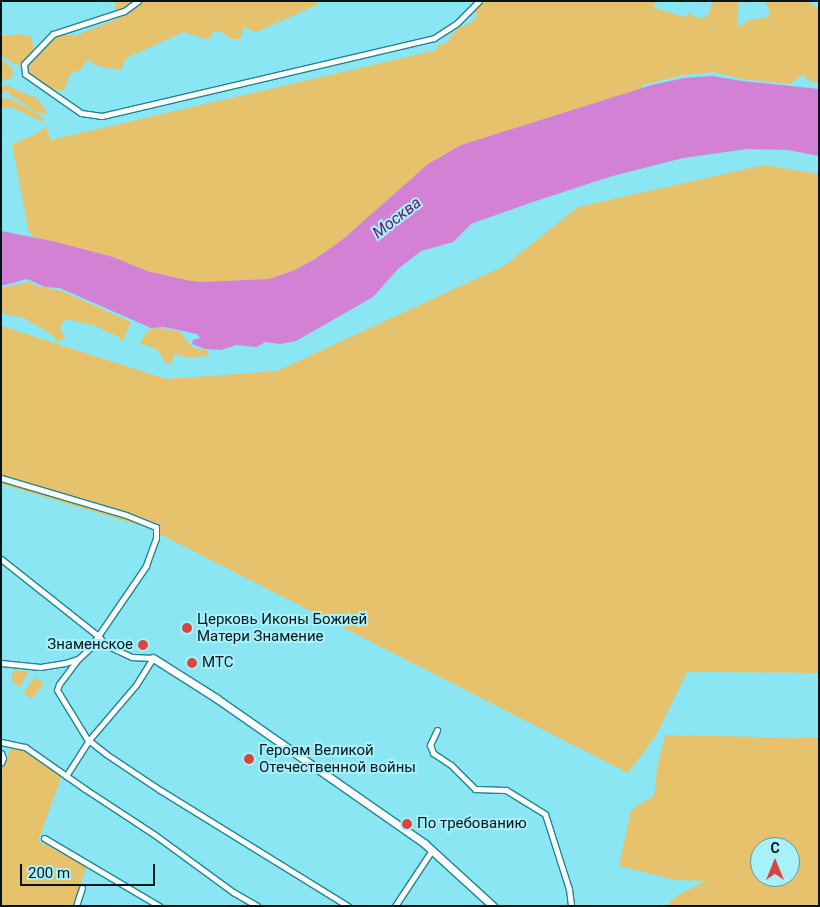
<!DOCTYPE html>
<html>
<head>
<meta charset="utf-8">
<style>
  body { margin:0 }
  #map { position:relative; width:820px; height:907px; overflow:hidden; background:#89e6f2; font-family:Roboto,sans-serif }
  div>[style] { position:absolute }
  [style*='--x'] { left:calc(var(--x)*1px); top:calc(var(--y)*1px); width:calc(var(--w)*1px); rotate:calc(var(--a)*1deg) }
  .green>* { inset:0; background:#e7c26c; transform-origin:0 0 }
  .water>* { inset:0; background:#d381d4 }
  .roads { filter:drop-shadow(1px 0 #1e8692) drop-shadow(-1px 0 #1e8692) drop-shadow(0 1px #1e8692) drop-shadow(0 -1px #1e8692) }
  .street>* { height:5px; margin:-2.5px; padding:0 2.5px; transform-origin:2.5px; border-radius:2.5px; background:#fff }
  .secondary>* { height:7px; margin:-3.5px; padding:0 3.5px; transform-origin:3.5px; border-radius:3.5px; background:#fff }
  .dots>* { width:14px; height:14px; translate:-50% -50%; box-sizing:border-box; border:2px solid #a8f0fa; border-radius:50% }
  span { translate:-50% -50%; white-space:nowrap; text-align:center; line-height:1.15; -webkit-text-stroke:4px #a8f0fa; paint-order:stroke }
  .poi-label { font-size:15px; color:#001519 }
  .left { translate:0 -50%; text-align:left }
  .right { translate:-100% -50%; text-align:right }
  .water-label { font-size:16px; color:#621764; font-style:italic }
  .frame { position:absolute; inset:0; border:2px solid #001519; pointer-events:none }
  .north { position:absolute; left:750px; top:837px; width:50px; height:50px; box-sizing:border-box; background:#a8f0fa; border:1px solid #6598a0; border-radius:50%; rotate:0deg; font-size:14px; font-weight:700; line-height:20px; text-align:center; color:#001519 }
  .north::after { content:''; display:block; margin:auto; width:18px; height:22px; background:#d64741; clip-path:polygon(50% 0,100% 100%,50% 72%,0 100%) }
  .scale { position:absolute; left:20px; top:864px; width:135px; height:22px; box-sizing:border-box; border:2px solid #001519; border-top:0; padding-left:6px; font-size:15px; line-height:18px; white-space:nowrap; color:#001519; -webkit-text-stroke:4px #a8f0fa; paint-order:stroke }
</style>
</head>
<body>
<div id="map">
  <div class="green">
    <i style="clip-path:polygon(115px 1px,317px 1px,317px 5px,256px 32px,247px 29px,246px 24px,242px 31px,242px 37px,238px 39px,231px 39px,220px 31px,213px 32px,210px 38px,205px 39px,184px 32px,126px 58px,121px 70px,102px 67px,93px 64px,89px 59px,79px 71px,73px 72px,69px 76px,64px 91px,51px 89px,30px 76px,25px 69px,26px 64px,39px 49px,59px 35px,77px 35px,119px 18px,115px 9px)"></i>
    <i style="clip-path:polygon(483px 1px,655px 1px,654px 8px,685px 17px,691px 13px,696px 18px,707px 17px,713px 1px,739px 1px,737px 25px,741px 26px,746px 21px,767px 17px,770px 11px,764px 1px,806px 1px,819px 9px,819px 83px,807px 80px,803px 74px,790px 84px,743px 79px,712px 72px,683px 75px,642px 85px,642px 88px,461px 145px,428px 164px,342px 240px,315px 259px,295px 270px,269px 279px,203px 282px,191px 281px,147px 271px,113px 257px,44px 240px,32px 236px,32px 233px,29px 233px,12px 144px,34px 135px,46px 127px,51px 140px,437px 50px,438px 45px,446px 43px,457px 29px,470px 23px,477px 16px,474px 11px)"></i>
    <i style="clip-path:polygon(21px 34px,31px 37px,34px 48px,28px 59px,19px 66px,1px 56px,1px 36px)"></i>
    <i style="clip-path:polygon(1px 59px,13px 69px,12px 77px,8px 80px,1px 79px)"></i>
    <i style="clip-path:polygon(6px 85px,38px 99px,46px 111px,46px 114px,38px 113px,10px 95px,8px 91px,2px 93px,1px 86px)"></i>
    <i style="clip-path:polygon(1px 98px,10px 99px,33px 111px,44px 119px,43px 122px,13px 108px,1px 108px)"></i>
    <i style="clip-path:polygon(764px 165px,819px 174px,819px 673px,687px 672px,655px 737px,628px 773px,148px 528px,1px 484px,1px 326px,166px 379px,277px 371px,504px 266px,578px 207px)"></i>
    <i style="clip-path:polygon(30px 282px,36px 286px,62px 291px,131px 322px,123px 341px,119px 337px,93px 325px,65px 319px,60px 328px,65px 338px,56px 341px,51px 334px,24px 318px,1px 313px,1px 288px)"></i>
    <i style="clip-path:polygon(162px 328px,180px 332px,193px 348px,207px 350px,209px 355px,192px 358px,174px 354px,171px 364px,165px 363px,158px 350px,139px 343px,149px 329px)"></i>
    <i style="clip-path:polygon(13px 670px,29px 671px,20px 687px,12px 681px)"></i>
    <i style="left:35px;top:677px;width:11px;height:19px;rotate:38deg"></i>
    <i style="clip-path:polygon(evenodd,665px 735px,819px 738px,819px 906px,666px 906px,678px 895px,706px 881px,676px 880px,619px 866px,631px 810px,654px 796px,657px 768px,665px 735px,760px 847px,790px 847px,790px 877px,760px 877px,760px 847px)"></i>
    <i style="clip-path:polygon(13px 744px,29px 751px,62px 775px,38px 841px,87px 866px,72px 906px,1px 906px,1px 772px)"></i>
  </div>
  <div class="water">
    <i style="clip-path:polygon(712px 76px,742px 81px,819px 89px,819px 156px,788px 150px,747px 149px,683px 158px,609px 177px,530px 203px,471px 224px,453px 242px,421px 251px,398px 269px,373px 297px,296px 341px,280px 344px,265px 342px,257px 347px,236px 345px,221px 350px,205px 349px,192px 344px,193px 340px,200px 338px,197px 334px,164px 327px,151px 328px,60px 288px,45px 287px,27px 279px,1px 286px,1px 231px,52px 241px,113px 257px,147px 271px,191px 281px,203px 282px,269px 279px,295px 270px,315px 259px,342px 240px,428px 164px,461px 145px,652px 85px,684px 78px)"></i>
  </div>
  <div class="roads">
    <div class="street">
      <i style="--x:138;--y:1;--w:17;--a:144"></i>
      <i style="--x:124;--y:11;--w:75;--a:162.1"></i>
      <i style="--x:53;--y:34;--w:42;--a:134"></i>
      <i style="--x:24;--y:64;--w:10;--a:84"></i>
      <i style="--x:25;--y:74;--w:68;--a:34.9"></i>
      <i style="--x:81;--y:113;--w:21;--a:8"></i>
      <i style="--x:102;--y:116;--w:341;--a:-13.2"></i>
      <i style="--x:434;--y:38;--w:27;--a:-33"></i>
      <i style="--x:457;--y:23;--w:31;--a:-45"></i>
      <i style="--x:1;--y:478;--w:130;--a:16.5"></i>
      <i style="--x:126;--y:515;--w:32;--a:22"></i>
      <i style="--x:156;--y:527;--w:11;--a:90"></i>
      <i style="--x:156;--y:538;--w:30;--a:110"></i>
      <i style="--x:146;--y:566;--w:85;--a:124.4"></i>
      <i style="--x:98;--y:636;--w:12;--a:48"></i>
      <i style="--x:106;--y:645;--w:29;--a:25"></i>
      <i style="--x:132;--y:657;--w:21;--a:3"></i>
      <i style="--x:1;--y:559;--w:124;--a:38.4"></i>
      <i style="--x:98;--y:636;--w:14;--a:124"></i>
      <i style="--x:90;--y:648;--w:16;--a:137"></i>
      <i style="--x:78;--y:659;--w:14;--a:163"></i>
      <i style="--x:65;--y:663;--w:25;--a:171"></i>
      <i style="--x:40;--y:667;--w:39;--a:-174"></i>
      <i style="--x:78;--y:659;--w:31;--a:127"></i>
      <i style="--x:59;--y:684;--w:6;--a:108"></i>
      <i style="--x:57;--y:690;--w:57;--a:58.5"></i>
      <i style="--x:87;--y:739;--w:24;--a:38"></i>
      <i style="--x:106;--y:754;--w:65;--a:33.7"></i>
      <i style="--x:160;--y:790;--w:221;--a:31.7"></i>
      <i style="--x:437;--y:730;--w:17;--a:115"></i>
      <i style="--x:430;--y:745;--w:9;--a:69"></i>
      <i style="--x:433;--y:753;--w:22;--a:34"></i>
      <i style="--x:451;--y:765;--w:34;--a:45"></i>
      <i style="--x:475;--y:789;--w:31;--a:2"></i>
      <i style="--x:506;--y:790;--w:46;--a:31.6"></i>
      <i style="--x:545;--y:814;--w:79;--a:72.3"></i>
      <i style="--x:569;--y:889;--w:17;--a:83"></i>
      <i style="--x:1;--y:742;--w:25;--a:12"></i>
      <i style="--x:25;--y:747;--w:73;--a:35"></i>
      <i style="--x:85;--y:789;--w:84;--a:33.3"></i>
      <i style="--x:155;--y:835;--w:97;--a:36.2"></i>
      <i style="--x:233;--y:892;--w:28;--a:30"></i>
      <i style="--x:1;--y:753;--w:5;--a:68"></i>
      <i style="--x:3;--y:758;--w:5;--a:112"></i>
      <i style="--x:66;--y:776;--w:43;--a:-57.4"></i>
      <i style="--x:89;--y:740;--w:72;--a:-49.5"></i>
      <i style="--x:136;--y:685;--w:32;--a:-58"></i>
      <i style="--x:44;--y:838;--w:134;--a:30.6"></i>
      <i style="--x:76;--y:906;--w:19;--a:-72"></i>
      <i style="--x:395;--y:906;--w:67;--a:-56.5"></i>
    </div>
    <div class="secondary">
      <i style="--x:153;--y:658;--w:75;--a:32.4"></i>
      <i style="--x:216;--y:698;--w:255;--a:34.9"></i>
      <i style="--x:425;--y:844;--w:92;--a:42.4"></i>
    </div>
  </div>
  <div class="dots">
    <i style="left:187px;top:628px;background:#d64741"></i>
    <i style="left:143px;top:645px;background:#d64741"></i>
    <i style="left:192px;top:663px;background:#d64741"></i>
    <i style="left:249px;top:759px;background:#d64741"></i>
    <i style="left:407px;top:824px;background:#d64741"></i>
  </div>
  <div class="poi-label">
    <span class="left" style="left:197px;top:628px">Церковь Иконы Божией<br>Матери Знамение</span>
    <span class="right" style="left:133px;top:645px">Знаменское</span>
    <span class="left" style="left:202px;top:663px">МТС</span>
    <span class="left" style="left:259px;top:759px">Героям Великой<br>Отечественной войны</span>
    <span class="left" style="left:417px;top:824px">По требованию</span>
  </div>
  <div class="water-label">
    <span style="left:397px;top:218px;rotate:-38deg">Москва</span>
  </div>
  <div class="frame"></div>
  <div class="north">С</div>
  <div class="scale">200 m</div>
</div>
</body>
</html>
